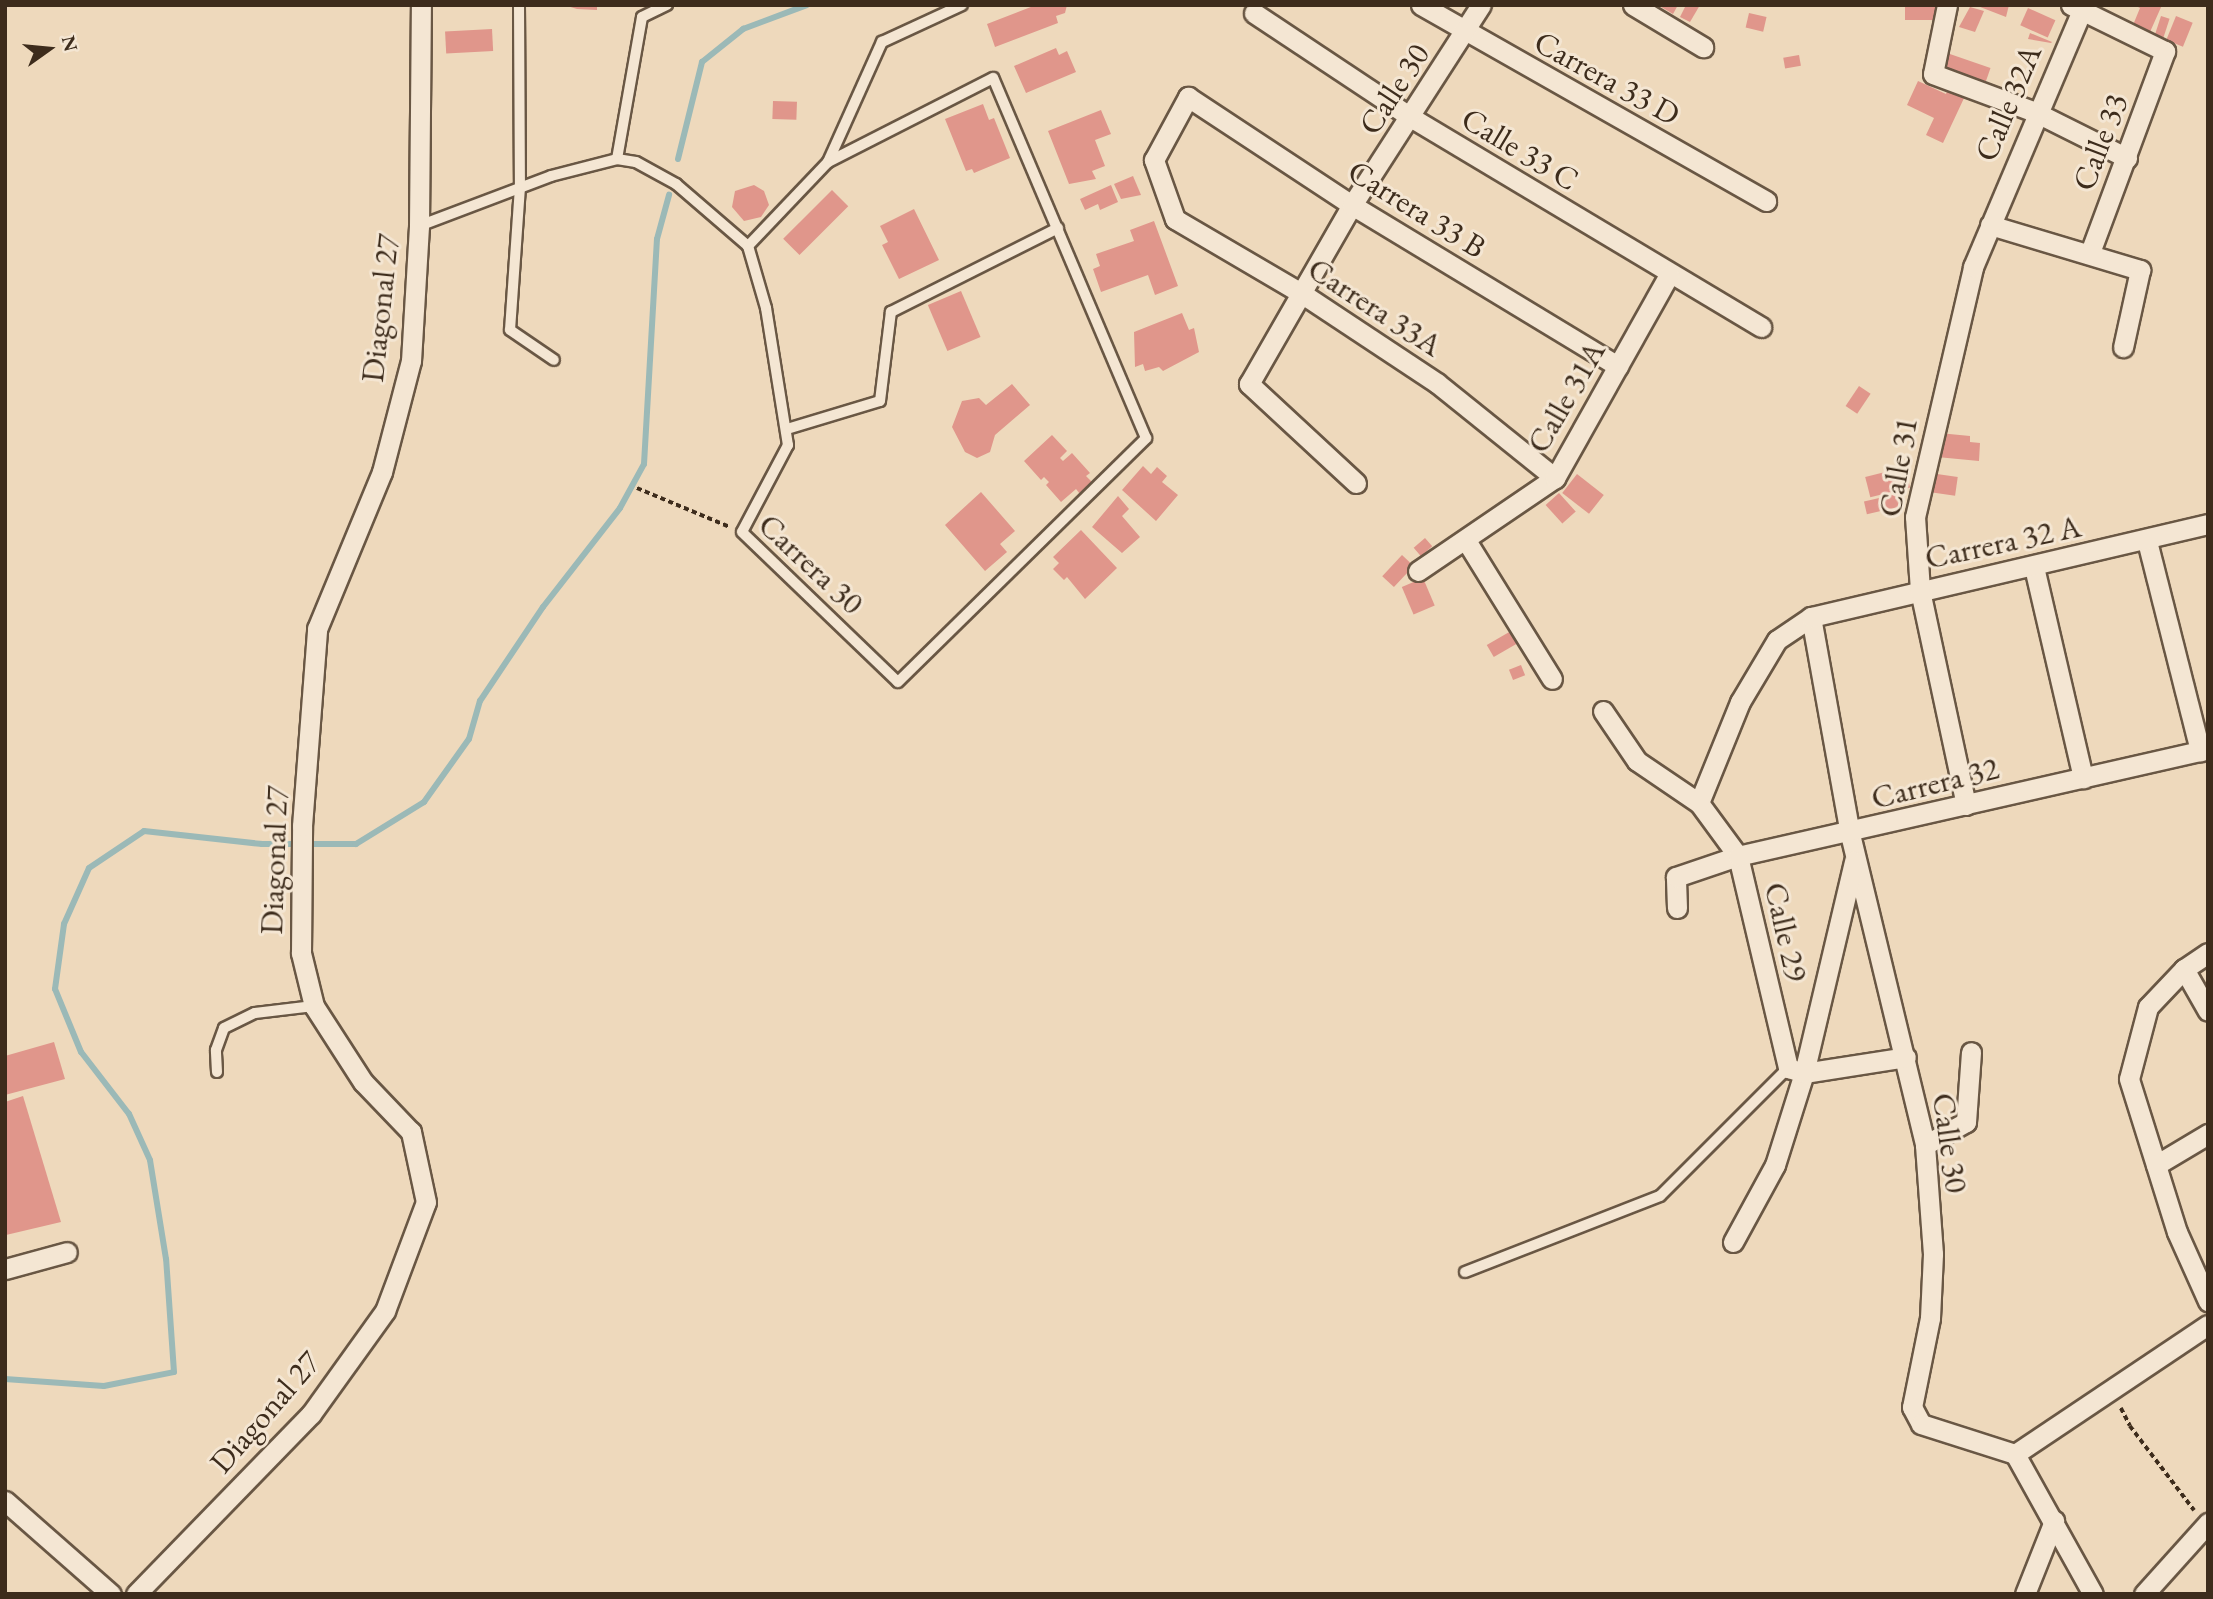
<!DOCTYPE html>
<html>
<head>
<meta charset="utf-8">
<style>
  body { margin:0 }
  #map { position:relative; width:2213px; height:1599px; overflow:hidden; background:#eed9bc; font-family:"EB Garamond",serif }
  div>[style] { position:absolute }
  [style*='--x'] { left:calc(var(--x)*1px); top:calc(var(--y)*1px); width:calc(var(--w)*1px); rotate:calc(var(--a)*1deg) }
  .stream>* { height:6px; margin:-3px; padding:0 3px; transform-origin:3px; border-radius:3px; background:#9bb9b7 }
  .building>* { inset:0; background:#e0968b; transform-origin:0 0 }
  .path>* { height:3.5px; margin-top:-1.75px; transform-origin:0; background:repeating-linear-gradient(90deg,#3d2c1c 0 5px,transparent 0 8.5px) }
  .roads { filter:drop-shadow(2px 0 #695744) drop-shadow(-2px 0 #695744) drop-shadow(0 2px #695744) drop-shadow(0 -2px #695744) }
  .lane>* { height:10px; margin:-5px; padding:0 5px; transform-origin:5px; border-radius:5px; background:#f4e6d3 }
  .street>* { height:19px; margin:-9.5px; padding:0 9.5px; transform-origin:9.5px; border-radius:9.5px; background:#f4e6d3 }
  span { translate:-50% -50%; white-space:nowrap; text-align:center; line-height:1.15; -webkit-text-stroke:6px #f4e6d3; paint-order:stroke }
  .street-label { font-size:32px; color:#3d2c1c }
  .frame { position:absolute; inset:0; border:7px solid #3d2c1c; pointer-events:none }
  .north { position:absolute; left:14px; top:14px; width:70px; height:70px; -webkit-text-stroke:5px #f4e6d3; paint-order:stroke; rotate:75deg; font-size:19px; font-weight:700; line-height:28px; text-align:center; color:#3d2c1c }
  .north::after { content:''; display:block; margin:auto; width:24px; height:32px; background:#3d2c1c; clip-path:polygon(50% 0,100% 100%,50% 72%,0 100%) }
</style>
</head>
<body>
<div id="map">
  <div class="stream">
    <i style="--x:678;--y:159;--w:100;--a:-76.1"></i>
    <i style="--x:702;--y:62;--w:53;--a:-38.8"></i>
    <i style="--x:743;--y:29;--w:68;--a:-20.6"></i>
    <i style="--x:5;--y:1379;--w:99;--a:4"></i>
    <i style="--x:104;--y:1386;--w:71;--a:-11.3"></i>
    <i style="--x:174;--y:1372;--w:113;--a:-94"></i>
    <i style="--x:166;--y:1259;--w:100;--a:-99.2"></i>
    <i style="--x:150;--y:1160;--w:51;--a:-114.5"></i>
    <i style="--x:129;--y:1114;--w:78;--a:-127.7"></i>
    <i style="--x:81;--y:1052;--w:68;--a:-112.4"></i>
    <i style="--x:55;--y:989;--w:66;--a:-82.1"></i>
    <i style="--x:64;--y:924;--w:61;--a:-65.9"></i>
    <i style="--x:89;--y:868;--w:66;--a:-33.9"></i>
    <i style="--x:144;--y:831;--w:119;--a:6.3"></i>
    <i style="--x:262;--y:844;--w:94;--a:0"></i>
    <i style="--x:356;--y:844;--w:80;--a:-31.7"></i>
    <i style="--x:424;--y:802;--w:77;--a:-54.5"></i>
    <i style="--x:469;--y:739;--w:40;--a:-74"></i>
    <i style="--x:480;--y:701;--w:113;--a:-56.2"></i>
    <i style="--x:543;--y:607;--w:125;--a:-52.1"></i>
    <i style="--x:620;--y:508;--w:50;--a:-61.4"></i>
    <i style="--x:644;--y:464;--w:225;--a:-86.7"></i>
    <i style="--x:657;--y:239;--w:46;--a:-74.7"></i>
  </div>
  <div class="building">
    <i style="clip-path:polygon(564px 5px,597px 5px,597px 10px,577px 9px)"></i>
    <i style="clip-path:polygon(1036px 5px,1067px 5px,1065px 13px,1056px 16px,1058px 23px,995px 47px,987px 24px)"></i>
    <i style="clip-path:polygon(1658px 5px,1678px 5px,1673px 14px)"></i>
    <i style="clip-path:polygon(1686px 5px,1700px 5px,1690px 22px,1680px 17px)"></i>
    <i style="left:1905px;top:5px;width:32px;height:15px"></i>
    <i style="clip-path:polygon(1975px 5px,2009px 5px,2006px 17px)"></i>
    <i style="clip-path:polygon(2134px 5px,2162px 5px,2150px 32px,2133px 25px,2140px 8px)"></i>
    <i style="clip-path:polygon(1970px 7px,1984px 11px,1975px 32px,1959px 27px)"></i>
    <i style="left:2028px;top:8px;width:30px;height:19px;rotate:24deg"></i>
    <i style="left:1749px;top:13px;width:18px;height:15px;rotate:13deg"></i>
    <i style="left:2161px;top:16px;width:9px;height:20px;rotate:18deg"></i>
    <i style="left:2176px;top:16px;width:18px;height:26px;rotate:22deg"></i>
    <i style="left:492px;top:29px;width:22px;height:47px;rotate:87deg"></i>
    <i style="clip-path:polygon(2030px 33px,2052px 42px,2051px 43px,2028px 39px)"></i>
    <i style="clip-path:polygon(1056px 48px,1059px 55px,1067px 51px,1076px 72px,1026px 93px,1014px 66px)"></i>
    <i style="left:1947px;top:53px;width:46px;height:21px;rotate:19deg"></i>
    <i style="left:1799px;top:55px;width:11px;height:16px;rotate:80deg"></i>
    <i style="clip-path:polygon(1918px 81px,1946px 94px,1948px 89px,1965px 96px,1943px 143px,1926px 135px,1934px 118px,1907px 105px)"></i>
    <i style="left:773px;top:101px;width:24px;height:18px;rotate:2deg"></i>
    <i style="clip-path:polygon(983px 104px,989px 120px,994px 118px,1010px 158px,974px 173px,972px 169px,966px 171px,945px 119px)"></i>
    <i style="clip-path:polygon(1101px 110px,1111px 134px,1095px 140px,1105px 166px,1092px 171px,1096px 179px,1069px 184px,1048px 131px)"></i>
    <i style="clip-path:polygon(1133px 176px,1141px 195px,1121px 199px,1114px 184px)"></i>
    <i style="clip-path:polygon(754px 185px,764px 191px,769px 205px,761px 217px,744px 221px,732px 207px,735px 191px)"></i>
    <i style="clip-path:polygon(1111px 185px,1118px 202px,1100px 210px,1098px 204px,1085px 210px,1080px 199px)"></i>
    <i style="left:832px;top:190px;width:23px;height:69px;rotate:45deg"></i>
    <i style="clip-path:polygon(914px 209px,939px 260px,899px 279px,882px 245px,888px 242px,880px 226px)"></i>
    <i style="clip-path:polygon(1154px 221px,1178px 286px,1155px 295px,1148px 275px,1101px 292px,1093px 269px,1100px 266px,1096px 254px,1134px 241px,1130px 230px)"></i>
    <i style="left:961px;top:291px;width:50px;height:36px;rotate:67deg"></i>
    <i style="clip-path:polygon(1182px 313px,1189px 330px,1194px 328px,1199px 352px,1163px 371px,1159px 367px,1145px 371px,1143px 364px,1135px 367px,1134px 332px)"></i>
    <i style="clip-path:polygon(1012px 384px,1030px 405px,995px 435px,990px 452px,977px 458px,965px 452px,952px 427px,962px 401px,979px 398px,986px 405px)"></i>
    <i style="left:1859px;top:386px;width:14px;height:24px;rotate:34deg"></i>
    <i style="clip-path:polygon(1939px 433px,1970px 436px,1970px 442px,1980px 443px,1979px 461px,1937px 457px)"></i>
    <i style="clip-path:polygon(1052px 435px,1067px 451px,1060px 458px,1063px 461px,1072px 453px,1090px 473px,1086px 476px,1093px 483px,1080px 494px,1076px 489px,1061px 502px,1046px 485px,1049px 482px,1044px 477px,1041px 480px,1024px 461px)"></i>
    <i style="clip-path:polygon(1143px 466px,1151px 474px,1157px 467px,1167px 476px,1162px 482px,1178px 495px,1156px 521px,1122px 490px)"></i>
    <i style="left:1905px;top:467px;width:21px;height:41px;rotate:76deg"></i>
    <i style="left:1930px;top:473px;width:28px;height:19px;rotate:8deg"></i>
    <i style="left:1577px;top:474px;width:34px;height:24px;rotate:38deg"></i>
    <i style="clip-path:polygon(981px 492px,1015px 531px,1000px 544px,1007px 552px,985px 571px,945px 525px)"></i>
    <i style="left:1559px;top:493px;width:25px;height:18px;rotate:48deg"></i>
    <i style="left:1901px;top:493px;width:13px;height:38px;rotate:77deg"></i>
    <i style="clip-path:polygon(1118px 496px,1129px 509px,1122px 516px,1140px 537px,1122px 553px,1092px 527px)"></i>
    <i style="clip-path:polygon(1081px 530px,1117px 568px,1085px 599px,1067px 577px,1064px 580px,1053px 569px,1059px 563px,1053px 557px)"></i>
    <i style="left:1425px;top:538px;width:11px;height:15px;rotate:49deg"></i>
    <i style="left:1402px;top:555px;width:16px;height:29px;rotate:43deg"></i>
    <i style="left:1423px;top:578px;width:30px;height:23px;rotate:67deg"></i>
    <i style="left:1511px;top:631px;width:14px;height:28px;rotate:60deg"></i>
    <i style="left:1521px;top:665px;width:11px;height:13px;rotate:68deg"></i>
    <i style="clip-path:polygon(54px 1042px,65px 1079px,5px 1095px,5px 1056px)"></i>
    <i style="clip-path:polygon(23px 1096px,61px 1222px,6px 1235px,5px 1102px)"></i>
  </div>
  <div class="path">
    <i style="--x:637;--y:488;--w:101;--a:22.8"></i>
    <i style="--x:2121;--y:1408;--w:20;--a:63"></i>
    <i style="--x:2130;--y:1426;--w:106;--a:52.7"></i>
  </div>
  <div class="roads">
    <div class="lane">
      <i style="--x:519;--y:5;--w:182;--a:89.7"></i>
      <i style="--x:520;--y:187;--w:143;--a:94"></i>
      <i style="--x:510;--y:330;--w:53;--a:34.3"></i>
      <i style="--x:617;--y:159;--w:144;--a:-80"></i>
      <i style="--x:642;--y:17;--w:28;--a:-26"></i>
      <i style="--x:828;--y:162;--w:132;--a:-65.8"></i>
      <i style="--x:882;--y:42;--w:88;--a:-24.8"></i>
      <i style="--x:419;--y:226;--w:141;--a:-20.7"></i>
      <i style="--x:551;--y:176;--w:68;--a:-14.4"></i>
      <i style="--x:617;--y:159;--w:19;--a:9"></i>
      <i style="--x:636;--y:162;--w:46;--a:28.8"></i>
      <i style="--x:676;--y:184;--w:95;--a:40.7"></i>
      <i style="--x:748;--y:246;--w:65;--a:73.8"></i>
      <i style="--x:766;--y:308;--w:139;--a:80.9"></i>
      <i style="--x:788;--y:445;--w:98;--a:117.9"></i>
      <i style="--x:742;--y:532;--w:216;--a:43.9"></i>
      <i style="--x:898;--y:682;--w:348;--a:-44.5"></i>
      <i style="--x:1146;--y:438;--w:391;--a:-113"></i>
      <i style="--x:993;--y:78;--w:185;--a:153"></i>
      <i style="--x:828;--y:162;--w:116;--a:133.6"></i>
      <i style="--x:787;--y:429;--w:97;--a:-16.8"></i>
      <i style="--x:880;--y:401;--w:90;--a:-83"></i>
      <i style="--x:891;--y:312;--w:187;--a:-26.7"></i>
      <i style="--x:217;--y:1072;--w:22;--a:-93"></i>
      <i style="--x:216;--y:1050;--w:23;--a:-70"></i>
      <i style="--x:224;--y:1028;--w:34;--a:-26"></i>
      <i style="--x:255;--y:1013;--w:59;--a:-6.8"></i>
      <i style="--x:1465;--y:1272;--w:209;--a:-21.3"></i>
      <i style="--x:1660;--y:1196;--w:181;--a:-45"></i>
    </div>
    <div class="street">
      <i style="--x:1421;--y:5;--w:397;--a:29.6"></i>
      <i style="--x:1633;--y:5;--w:82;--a:31"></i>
      <i style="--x:1947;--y:5;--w:70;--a:101.5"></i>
      <i style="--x:1933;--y:74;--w:109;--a:20.4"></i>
      <i style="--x:2035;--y:112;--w:103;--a:26.6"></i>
      <i style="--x:2071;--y:5;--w:105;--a:26.1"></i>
      <i style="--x:2165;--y:51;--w:215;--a:110.4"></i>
      <i style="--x:1254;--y:13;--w:190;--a:33.6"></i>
      <i style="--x:1412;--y:118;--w:407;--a:30.9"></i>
      <i style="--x:1990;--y:225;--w:157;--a:16.7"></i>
      <i style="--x:2140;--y:270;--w:79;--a:102.4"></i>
      <i style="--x:1555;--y:478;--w:151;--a:-141.2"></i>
      <i style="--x:1437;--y:383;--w:163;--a:-146.5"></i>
      <i style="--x:1301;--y:293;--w:146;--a:-149.6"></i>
      <i style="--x:1175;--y:219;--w:63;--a:-109.6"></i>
      <i style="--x:1154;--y:160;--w:72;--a:-61.6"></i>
      <i style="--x:1188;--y:97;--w:196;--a:33.4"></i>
      <i style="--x:1352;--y:205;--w:311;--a:31.2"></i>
      <i style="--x:1356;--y:483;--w:146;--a:-137.2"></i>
      <i style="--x:1249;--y:384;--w:207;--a:-60.1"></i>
      <i style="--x:1352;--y:205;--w:238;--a:-57.2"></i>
      <i style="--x:2147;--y:541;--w:217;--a:75.8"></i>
      <i style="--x:1467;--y:542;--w:161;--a:58.2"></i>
      <i style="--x:2034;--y:567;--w:217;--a:76.9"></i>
      <i style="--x:1418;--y:571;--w:166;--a:-34.2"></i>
      <i style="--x:1555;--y:478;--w:233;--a:-60.7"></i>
      <i style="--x:1811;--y:617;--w:220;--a:79.8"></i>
      <i style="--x:1850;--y:834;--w:320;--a:76.4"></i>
      <i style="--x:1925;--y:1145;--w:109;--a:85.8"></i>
      <i style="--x:1933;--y:1254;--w:64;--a:92.7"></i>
      <i style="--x:1930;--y:1318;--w:91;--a:101.4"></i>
      <i style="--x:1912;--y:1407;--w:19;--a:62"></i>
      <i style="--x:1921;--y:1424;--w:99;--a:17.7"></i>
      <i style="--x:2015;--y:1454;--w:160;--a:60.9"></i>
      <i style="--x:1603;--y:711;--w:60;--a:55.8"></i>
      <i style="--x:1637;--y:761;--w:75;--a:34.1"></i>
      <i style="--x:1699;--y:803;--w:66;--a:53.7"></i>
      <i style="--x:1738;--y:856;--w:218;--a:76.7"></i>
      <i style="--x:1788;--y:1068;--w:17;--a:17"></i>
      <i style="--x:1804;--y:1073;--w:103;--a:-8.9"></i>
      <i style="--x:1699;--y:803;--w:109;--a:-67.9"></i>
      <i style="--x:1740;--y:702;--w:72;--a:-59.2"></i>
      <i style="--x:1777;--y:640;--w:41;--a:-34.1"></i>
      <i style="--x:1811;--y:617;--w:408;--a:-13.2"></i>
      <i style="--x:1966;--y:805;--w:220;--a:-102.1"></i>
      <i style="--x:1920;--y:590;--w:73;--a:-93.9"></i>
      <i style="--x:1915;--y:517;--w:257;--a:-76.9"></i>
      <i style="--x:1973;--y:267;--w:285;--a:-67"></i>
      <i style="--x:1677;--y:908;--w:31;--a:-92"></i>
      <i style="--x:1676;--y:877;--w:65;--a:-18.7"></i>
      <i style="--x:1738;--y:856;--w:482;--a:-12.8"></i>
      <i style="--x:2208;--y:953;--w:29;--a:146"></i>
      <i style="--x:2184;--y:969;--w:52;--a:133.5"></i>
      <i style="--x:2148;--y:1007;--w:74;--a:104.8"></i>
      <i style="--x:2129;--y:1079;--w:160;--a:72.6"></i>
      <i style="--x:2177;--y:1232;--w:76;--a:65.8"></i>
      <i style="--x:2184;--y:969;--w:48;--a:60.3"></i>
      <i style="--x:1925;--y:1145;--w:47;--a:-29.3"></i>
      <i style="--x:1966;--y:1122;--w:70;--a:-85.9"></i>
      <i style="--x:2156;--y:1165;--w:61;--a:-30.8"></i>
      <i style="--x:1733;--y:1242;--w:88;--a:-61.4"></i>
      <i style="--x:1775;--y:1165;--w:96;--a:-72.5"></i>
      <i style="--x:1804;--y:1073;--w:218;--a:-76.7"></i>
      <i style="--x:5;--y:1269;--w:64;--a:-15.3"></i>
      <i style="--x:2015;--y:1454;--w:232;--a:-33.8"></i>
      <i style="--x:5;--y:1501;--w:141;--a:41.3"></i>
      <i style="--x:136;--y:1594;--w:251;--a:-45.8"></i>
      <i style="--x:311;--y:1414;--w:127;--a:-54.3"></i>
      <i style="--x:385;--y:1311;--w:116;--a:-69.4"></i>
      <i style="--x:426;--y:1202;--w:72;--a:-102.1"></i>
      <i style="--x:411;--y:1132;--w:69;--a:-133.8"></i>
      <i style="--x:363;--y:1082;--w:90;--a:-122.8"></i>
      <i style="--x:314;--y:1006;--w:55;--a:-103.8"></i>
      <i style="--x:301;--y:953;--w:127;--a:-89.5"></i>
      <i style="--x:302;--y:826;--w:198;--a:-85.6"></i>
      <i style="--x:317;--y:629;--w:170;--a:-67.5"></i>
      <i style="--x:382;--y:472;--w:115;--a:-75.4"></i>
      <i style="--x:411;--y:361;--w:135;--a:-86.6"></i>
      <i style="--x:419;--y:226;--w:221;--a:-89.5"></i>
      <i style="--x:2025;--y:1594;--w:79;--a:-68.3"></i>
      <i style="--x:2144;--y:1594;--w:96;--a:-48"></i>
    </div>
  </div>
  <div class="street-label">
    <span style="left:1607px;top:78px;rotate:29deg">Carrera 33 D</span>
    <span style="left:1394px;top:89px;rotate:-57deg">Calle 30</span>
    <span style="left:2008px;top:103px;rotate:-67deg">Calle 32A</span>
    <span style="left:2100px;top:142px;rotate:-69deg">Calle 33</span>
    <span style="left:1520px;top:149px;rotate:31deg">Calle 33 C</span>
    <span style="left:1417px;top:209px;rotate:32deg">Carrera 33 B</span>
    <span style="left:1375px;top:307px;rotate:33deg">Carrera 33A</span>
    <span style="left:380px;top:308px;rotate:-84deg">Diagonal 27</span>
    <span style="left:1566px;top:397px;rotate:-60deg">Calle 31A</span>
    <span style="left:1898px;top:467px;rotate:-80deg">Calle 31</span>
    <span style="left:2003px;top:542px;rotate:-12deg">Carrera 32 A</span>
    <span style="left:811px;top:564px;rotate:43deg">Carrera 30</span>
    <span style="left:1935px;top:783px;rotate:-14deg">Carrera 32</span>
    <span style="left:274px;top:860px;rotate:-88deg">Diagonal 27</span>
    <span style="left:1786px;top:932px;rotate:77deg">Calle 29</span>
    <span style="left:1950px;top:1143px;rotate:82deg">Calle 30</span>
    <span style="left:265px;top:1412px;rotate:-49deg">Diagonal 27</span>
  </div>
  <div class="frame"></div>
  <div class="north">N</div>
</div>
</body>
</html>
